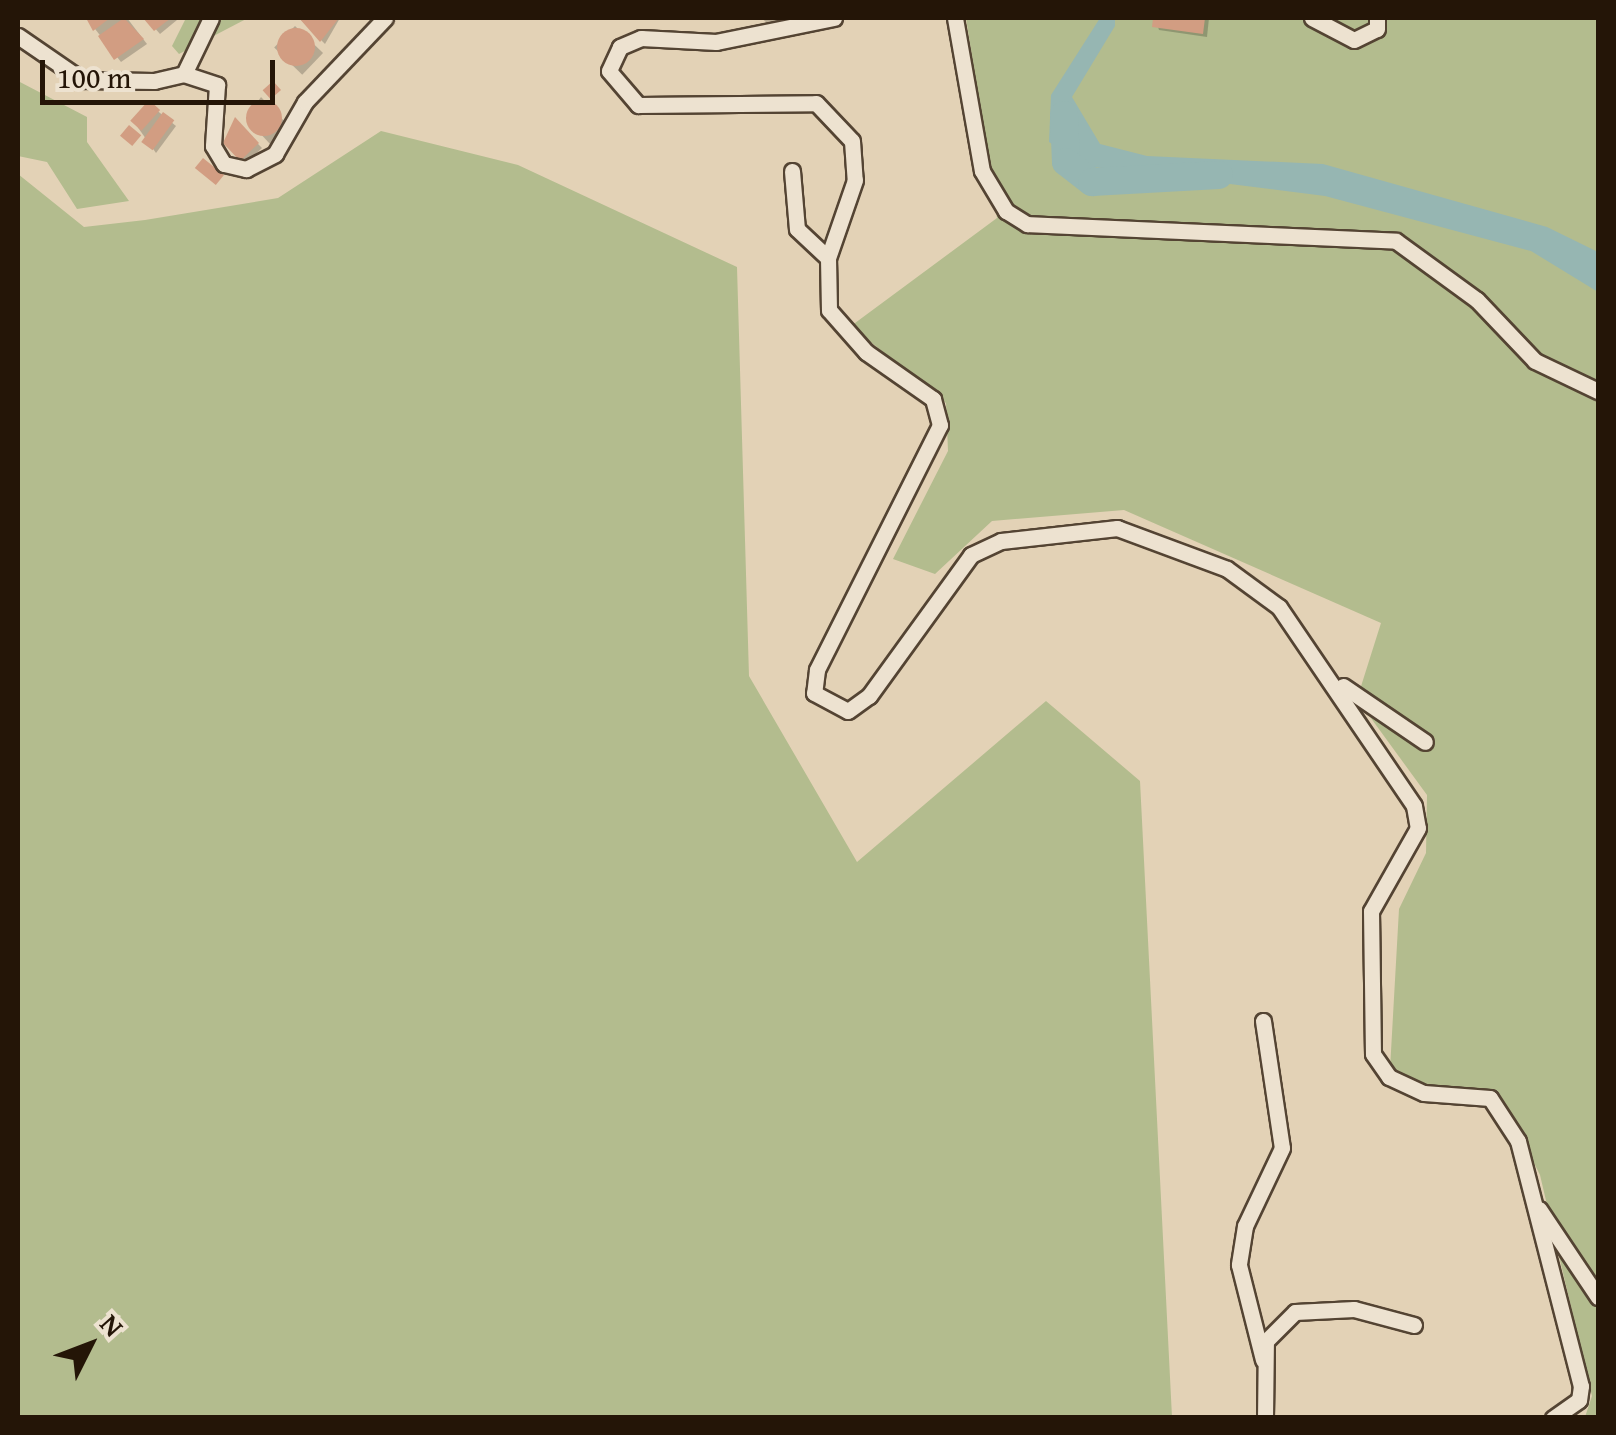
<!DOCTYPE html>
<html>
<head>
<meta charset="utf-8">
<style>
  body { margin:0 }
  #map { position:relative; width:1616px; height:1435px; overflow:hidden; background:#e3d2b6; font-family:"Gentium Book Plus",serif }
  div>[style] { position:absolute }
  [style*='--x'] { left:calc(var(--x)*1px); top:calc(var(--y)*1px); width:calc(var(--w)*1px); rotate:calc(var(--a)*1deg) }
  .green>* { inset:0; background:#b3bc8e }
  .water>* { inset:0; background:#96b6b2 }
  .shadow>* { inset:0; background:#0003; transform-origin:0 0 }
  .river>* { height:28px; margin:-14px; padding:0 14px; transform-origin:14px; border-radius:14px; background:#96b6b2 }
  .building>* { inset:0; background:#d29d82; transform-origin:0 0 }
  .round { border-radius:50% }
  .roads { filter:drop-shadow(2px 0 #544433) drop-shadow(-2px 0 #544433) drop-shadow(0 2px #544433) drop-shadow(0 -2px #544433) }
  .street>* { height:15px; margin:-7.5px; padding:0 7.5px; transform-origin:7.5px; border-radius:7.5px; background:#ede2d0 }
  span { translate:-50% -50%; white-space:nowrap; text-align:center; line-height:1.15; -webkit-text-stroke:8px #ede2d0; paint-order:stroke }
  .frame { position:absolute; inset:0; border:20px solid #241507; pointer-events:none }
  .north { position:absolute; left:40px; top:1295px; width:100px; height:100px; -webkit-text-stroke:8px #ede2d0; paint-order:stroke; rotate:48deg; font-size:28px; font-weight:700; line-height:40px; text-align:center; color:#241507 }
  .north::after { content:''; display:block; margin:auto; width:35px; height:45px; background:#241507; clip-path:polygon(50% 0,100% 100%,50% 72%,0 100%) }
  .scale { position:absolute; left:40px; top:60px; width:235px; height:45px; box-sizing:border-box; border:5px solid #241507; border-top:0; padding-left:12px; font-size:30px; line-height:35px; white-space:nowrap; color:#241507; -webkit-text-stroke:8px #ede2d0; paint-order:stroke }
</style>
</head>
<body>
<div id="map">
  <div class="green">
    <i style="clip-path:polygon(186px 18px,248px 18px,179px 54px,172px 46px)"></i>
    <i style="clip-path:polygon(966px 18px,1598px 18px,1598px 1417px,1585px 1417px,1592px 1396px,1540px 1175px,1520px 1135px,1487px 1106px,1413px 1094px,1390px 1069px,1399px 909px,1426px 853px,1427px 795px,1357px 699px,1381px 623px,1124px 510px,992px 521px,935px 574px,893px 559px,948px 451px,946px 403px,851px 326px,997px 218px)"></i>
    <i style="clip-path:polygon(18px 81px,87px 117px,87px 142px,129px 201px,77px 209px,47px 162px,18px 156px)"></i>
    <i style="clip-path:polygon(381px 131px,518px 165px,737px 267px,749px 676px,857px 862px,1046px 701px,1140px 781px,1172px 1417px,18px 1417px,18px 174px,84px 227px,145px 220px,278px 198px)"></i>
  </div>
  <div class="water">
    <i style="clip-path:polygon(1100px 18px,1115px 18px,1115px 26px,1072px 97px,1100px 144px,1147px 156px,1323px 164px,1547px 227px,1598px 252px,1598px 292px,1531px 251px,1325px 196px,1086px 166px,1049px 142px,1051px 95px)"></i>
  </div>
  <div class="shadow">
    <i style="clip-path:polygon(127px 18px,147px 44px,121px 62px,88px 20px)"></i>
    <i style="clip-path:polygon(146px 18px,176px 18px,177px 20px,160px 34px)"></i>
    <i style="clip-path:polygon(340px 18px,325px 44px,301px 20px,305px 18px)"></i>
    <i style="clip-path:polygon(761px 18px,811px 18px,766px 22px)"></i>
    <i style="clip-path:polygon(1155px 18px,1209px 18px,1207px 37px,1159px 30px)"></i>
    <i style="left:295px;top:26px;width:39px;height:30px;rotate:44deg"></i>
    <i style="clip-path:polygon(261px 97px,287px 124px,270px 144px,246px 118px)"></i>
    <i style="clip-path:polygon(149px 104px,176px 126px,156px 153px,134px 122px)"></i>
    <i style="clip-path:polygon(236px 121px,262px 148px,246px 163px,226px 143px)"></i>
  </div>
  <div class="river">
    <i style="--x:1064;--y:115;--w:47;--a:87.6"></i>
    <i style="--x:1066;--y:162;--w:33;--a:38"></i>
    <i style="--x:1092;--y:182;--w:127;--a:-3.2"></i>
  </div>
  <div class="building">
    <i style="clip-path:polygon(86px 18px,110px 18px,93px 31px)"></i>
    <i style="clip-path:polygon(124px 18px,144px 39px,114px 60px,98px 36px)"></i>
    <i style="clip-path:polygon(143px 18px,171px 18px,154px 31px)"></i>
    <i style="clip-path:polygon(299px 18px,339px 18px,320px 42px)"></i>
    <i style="clip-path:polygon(1153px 18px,1205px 18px,1203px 34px,1152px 27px)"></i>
    <i class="round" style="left:277px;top:28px;width:38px;height:38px"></i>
    <i style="left:273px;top:81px;width:12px;height:14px;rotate:48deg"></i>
    <i style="left:149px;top:100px;width:15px;height:28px;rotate:42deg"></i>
    <i class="round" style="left:246px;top:100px;width:36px;height:36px"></i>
    <i style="left:163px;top:112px;width:14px;height:37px;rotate:36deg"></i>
    <i style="clip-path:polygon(235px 117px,259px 143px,240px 161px,223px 143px)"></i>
    <i style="left:129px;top:125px;width:16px;height:14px;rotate:40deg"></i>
    <i style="left:203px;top:158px;width:27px;height:13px;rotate:39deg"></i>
  </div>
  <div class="roads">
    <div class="street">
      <i style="--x:834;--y:18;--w:120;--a:168.5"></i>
      <i style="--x:716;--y:42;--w:75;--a:-176.9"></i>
      <i style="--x:641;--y:38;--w:23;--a:157"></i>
      <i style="--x:620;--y:47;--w:26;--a:115"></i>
      <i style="--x:609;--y:71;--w:45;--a:49.5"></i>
      <i style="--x:638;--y:105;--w:178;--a:-0.6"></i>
      <i style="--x:816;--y:103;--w:52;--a:46.5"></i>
      <i style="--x:852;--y:141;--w:39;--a:86"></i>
      <i style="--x:855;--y:180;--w:83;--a:109.1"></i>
      <i style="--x:828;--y:258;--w:52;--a:88.9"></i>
      <i style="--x:829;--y:310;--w:56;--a:48.6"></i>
      <i style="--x:866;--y:352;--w:82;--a:35"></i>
      <i style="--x:933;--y:399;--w:27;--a:75"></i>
      <i style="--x:940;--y:425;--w:274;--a:116.7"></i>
      <i style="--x:817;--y:670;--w:23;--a:97"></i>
      <i style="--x:814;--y:693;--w:38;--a:28"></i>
      <i style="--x:848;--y:711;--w:26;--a:-36"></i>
      <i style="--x:869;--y:696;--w:174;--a:-54.1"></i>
      <i style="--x:971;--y:555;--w:33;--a:-25"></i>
      <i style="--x:1001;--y:541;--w:117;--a:-6.4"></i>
      <i style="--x:1117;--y:528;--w:117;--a:20.4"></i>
      <i style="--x:1227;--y:569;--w:64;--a:36.2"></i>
      <i style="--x:1279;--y:607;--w:240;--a:55.8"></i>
      <i style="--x:1414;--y:806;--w:22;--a:80"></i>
      <i style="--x:1418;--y:828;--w:95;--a:119.5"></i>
      <i style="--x:1371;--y:911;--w:143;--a:89.2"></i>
      <i style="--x:1373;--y:1054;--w:28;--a:55"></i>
      <i style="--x:1389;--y:1077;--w:38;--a:25"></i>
      <i style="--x:1424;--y:1093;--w:66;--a:4.3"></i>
      <i style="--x:1490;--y:1098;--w:51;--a:56.9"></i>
      <i style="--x:1518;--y:1141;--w:253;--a:75.6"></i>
      <i style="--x:1581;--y:1386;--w:14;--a:98"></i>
      <i style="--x:1579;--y:1400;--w:32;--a:145"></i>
      <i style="--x:955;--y:18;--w:155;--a:80"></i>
      <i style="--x:982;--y:171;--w:47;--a:59"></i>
      <i style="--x:1006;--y:211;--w:25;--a:32"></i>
      <i style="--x:1027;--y:224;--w:369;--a:2.6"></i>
      <i style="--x:1396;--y:241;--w:100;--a:36.1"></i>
      <i style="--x:1477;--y:300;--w:84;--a:46.4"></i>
      <i style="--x:1535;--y:361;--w:70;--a:25.5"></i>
      <i style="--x:1312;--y:18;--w:47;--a:27.6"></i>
      <i style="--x:1354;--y:40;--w:25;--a:-26"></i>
      <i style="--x:1377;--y:29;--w:11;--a:-90"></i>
      <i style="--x:18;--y:36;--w:78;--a:34.5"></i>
      <i style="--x:82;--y:80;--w:72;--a:0.8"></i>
      <i style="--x:154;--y:81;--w:31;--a:-13"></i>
      <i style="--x:184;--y:74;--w:62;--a:-64.3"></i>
      <i style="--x:184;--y:74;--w:35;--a:18"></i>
      <i style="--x:217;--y:85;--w:61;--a:93.8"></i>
      <i style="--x:213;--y:146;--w:21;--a:59"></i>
      <i style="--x:224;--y:164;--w:23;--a:13"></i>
      <i style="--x:246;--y:169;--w:33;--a:-27"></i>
      <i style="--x:275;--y:154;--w:60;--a:-60"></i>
      <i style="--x:305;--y:102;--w:116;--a:-46.4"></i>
      <i style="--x:792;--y:171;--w:58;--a:85.1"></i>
      <i style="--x:797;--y:229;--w:42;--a:43.1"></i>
      <i style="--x:1343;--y:686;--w:99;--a:34.3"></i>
      <i style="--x:1263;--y:1021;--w:128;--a:81.5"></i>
      <i style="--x:1282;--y:1148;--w:86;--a:115.4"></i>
      <i style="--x:1245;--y:1226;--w:39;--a:99"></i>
      <i style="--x:1239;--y:1265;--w:98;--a:75.8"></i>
      <i style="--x:1539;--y:1209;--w:106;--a:56.2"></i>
      <i style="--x:1265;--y:1418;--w:77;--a:-89.3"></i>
      <i style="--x:1266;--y:1341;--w:41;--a:-45"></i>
      <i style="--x:1295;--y:1312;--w:59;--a:-2.9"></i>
      <i style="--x:1354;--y:1309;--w:62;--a:14.9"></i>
    </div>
  </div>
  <div class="frame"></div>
  <div class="north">N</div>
  <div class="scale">100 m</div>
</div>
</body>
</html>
